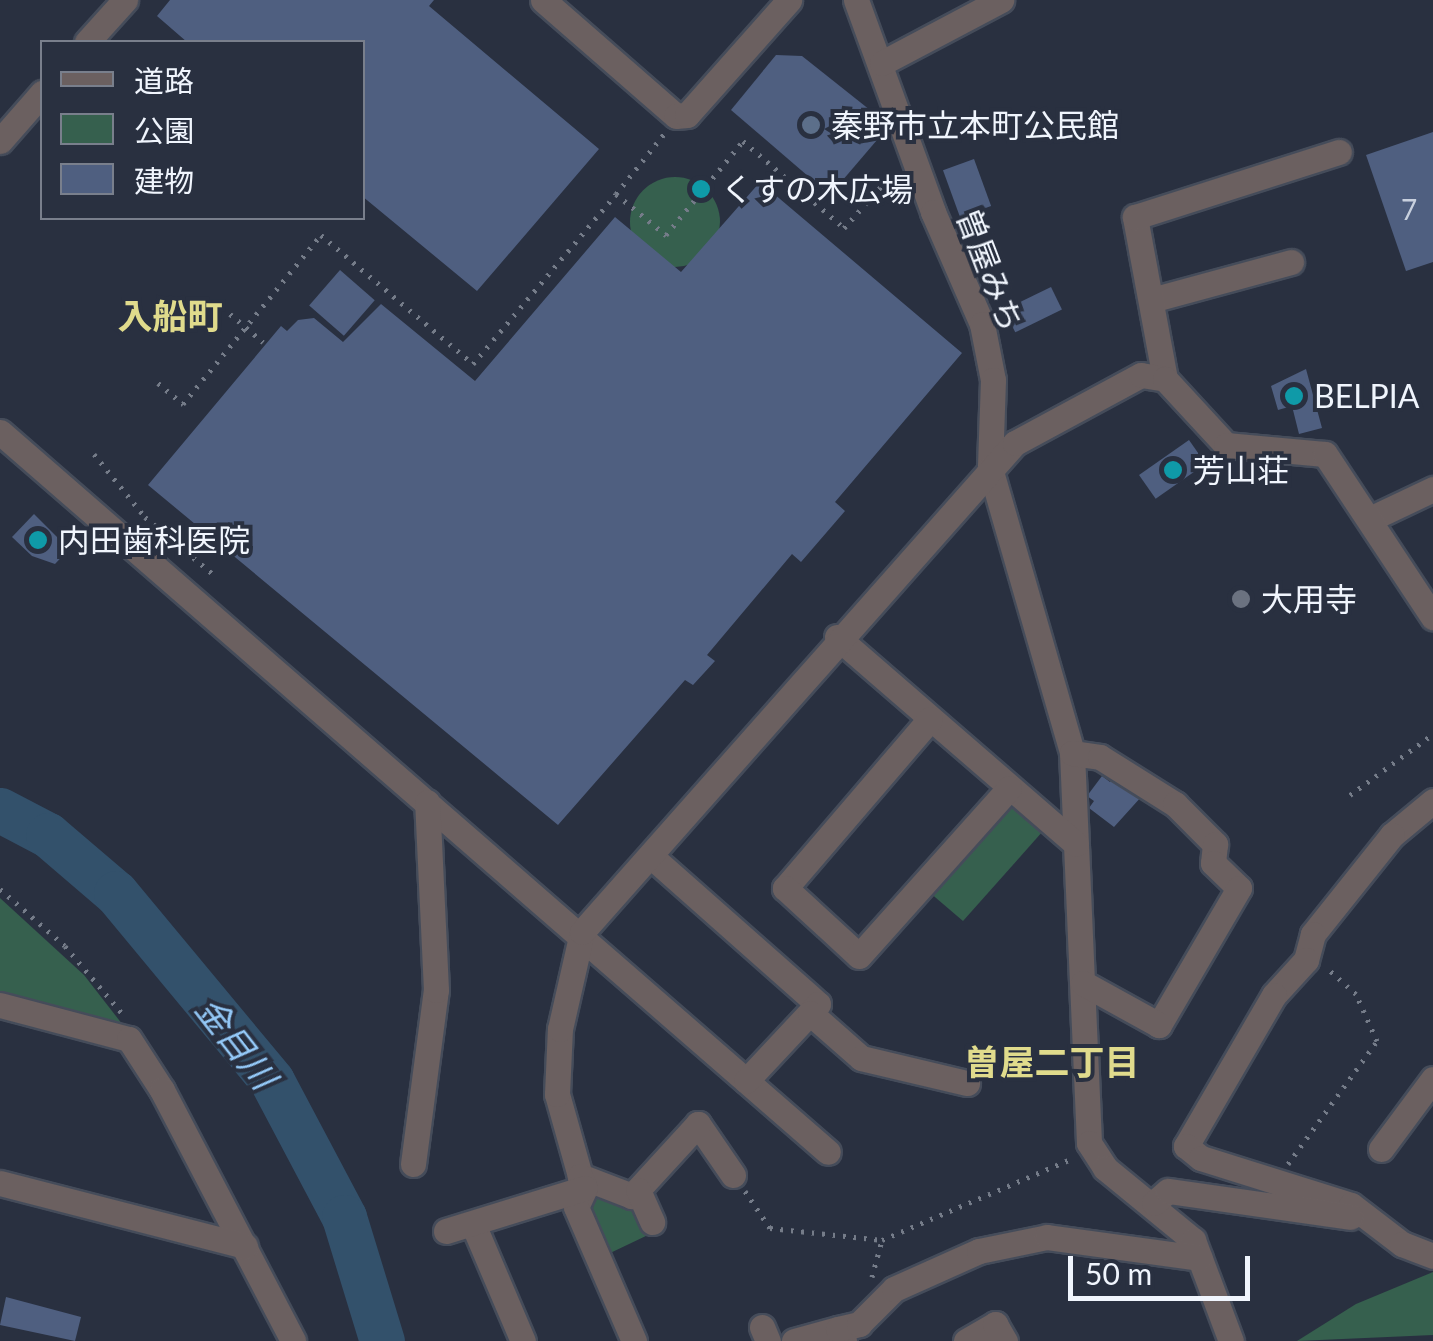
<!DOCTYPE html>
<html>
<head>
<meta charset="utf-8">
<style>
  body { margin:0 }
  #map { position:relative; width:1433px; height:1341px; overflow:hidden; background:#293040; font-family:Lato,"Noto Sans JP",sans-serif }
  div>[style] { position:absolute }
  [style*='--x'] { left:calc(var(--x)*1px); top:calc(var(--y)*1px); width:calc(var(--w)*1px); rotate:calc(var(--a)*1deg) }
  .green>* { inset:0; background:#36604e }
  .round { border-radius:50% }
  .river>* { height:45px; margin:-22.5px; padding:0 22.5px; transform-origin:22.5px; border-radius:22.5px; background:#33516b }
  .building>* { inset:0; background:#4f5f80; transform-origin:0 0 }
  .path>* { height:5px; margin-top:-2.5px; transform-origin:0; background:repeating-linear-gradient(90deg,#757c89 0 2.5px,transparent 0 10.5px) }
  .roads { filter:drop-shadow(2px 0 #454c5a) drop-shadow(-2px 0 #454c5a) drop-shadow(0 2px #454c5a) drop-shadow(0 -2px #454c5a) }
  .minor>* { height:25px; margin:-12.5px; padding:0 12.5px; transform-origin:12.5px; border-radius:12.5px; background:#6b6060 }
  .dots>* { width:28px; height:28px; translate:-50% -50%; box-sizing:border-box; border:5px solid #293040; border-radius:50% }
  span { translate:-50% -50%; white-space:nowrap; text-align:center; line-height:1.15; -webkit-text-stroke:8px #293040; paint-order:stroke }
  .number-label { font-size:28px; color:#c8d0de }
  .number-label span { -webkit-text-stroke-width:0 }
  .poi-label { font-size:32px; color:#f0f5fd }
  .left { translate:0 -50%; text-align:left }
  .street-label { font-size:32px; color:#f0f5fd }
  .neighbourhood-label { font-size:35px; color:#e0db8c; font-weight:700 }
  .water-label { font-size:35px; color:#94c9f8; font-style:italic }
  .legend { position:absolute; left:40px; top:40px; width:325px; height:180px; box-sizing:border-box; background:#293040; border:2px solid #797f8c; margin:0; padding:12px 18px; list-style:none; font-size:30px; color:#f0f5fd }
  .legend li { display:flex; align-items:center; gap:20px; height:50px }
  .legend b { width:50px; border:2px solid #797f8c }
  .scale { position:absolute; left:1068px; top:1256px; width:182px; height:45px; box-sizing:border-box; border:5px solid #f0f5fd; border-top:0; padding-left:12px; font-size:30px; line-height:35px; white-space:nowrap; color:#f0f5fd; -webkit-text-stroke:8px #293040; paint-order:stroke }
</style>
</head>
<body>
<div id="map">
  <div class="green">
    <i class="round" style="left:630px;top:177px;width:90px;height:90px"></i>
    <i style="clip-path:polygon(1015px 805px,1043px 831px,963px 921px,929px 892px,1002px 806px)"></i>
    <i style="clip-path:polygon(0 898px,84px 975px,126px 1029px,0 994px)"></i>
    <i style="clip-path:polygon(604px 1192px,628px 1211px,634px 1206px,648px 1235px,606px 1255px,586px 1208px)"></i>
    <i style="clip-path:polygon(1433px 1272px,1433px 1335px,1297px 1341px,1356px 1304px)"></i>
  </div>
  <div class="river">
    <i style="--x:0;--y:810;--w:54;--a:27.5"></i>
    <i style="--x:48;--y:835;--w:89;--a:40.5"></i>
    <i style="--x:116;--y:893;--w:244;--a:50.3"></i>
    <i style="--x:272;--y:1081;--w:154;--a:62.1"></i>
    <i style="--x:344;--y:1217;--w:130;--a:73"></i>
  </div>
  <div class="building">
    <i style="clip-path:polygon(170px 0,434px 0,429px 6px,599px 149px,477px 291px,362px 196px,362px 42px,187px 42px,157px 16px)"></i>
    <i style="clip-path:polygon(776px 55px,802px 56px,870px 110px,877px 140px,830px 195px,731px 110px)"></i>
    <i style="clip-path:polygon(1433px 132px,1433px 262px,1406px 271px,1366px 155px)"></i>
    <i style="left:974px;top:159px;width:50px;height:33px;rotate:70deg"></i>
    <i style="clip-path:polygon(760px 182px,962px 353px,835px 502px,845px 511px,801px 562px,792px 554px,707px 655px,715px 661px,693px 685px,685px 680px,558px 825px,148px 485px,281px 326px,287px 331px,298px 320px,314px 318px,343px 342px,381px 304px,475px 381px,615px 217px,681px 272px)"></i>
    <i style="left:340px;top:270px;width:46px;height:47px;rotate:41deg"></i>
    <i style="left:1051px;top:287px;width:25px;height:52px;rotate:64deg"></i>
    <i style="clip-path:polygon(1306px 369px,1322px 428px,1299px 434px,1292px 406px,1278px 410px,1271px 386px)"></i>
    <i style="left:1189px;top:440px;width:29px;height:61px;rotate:55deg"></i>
    <i style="clip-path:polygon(34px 514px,69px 549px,55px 564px,32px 556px,12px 537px)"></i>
    <i style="clip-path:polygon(1102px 776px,1110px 782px,1115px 776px,1142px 796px,1114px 827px,1089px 808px,1094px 801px,1087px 796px)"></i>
    <i style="clip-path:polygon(6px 1297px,81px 1317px,75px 1341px,0 1325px)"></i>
  </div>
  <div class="path">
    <i style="--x:616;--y:194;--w:77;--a:-51.3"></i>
    <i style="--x:222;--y:307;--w:54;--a:40.5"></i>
    <i style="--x:158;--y:383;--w:33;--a:40"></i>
    <i style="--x:183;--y:404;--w:218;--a:-50.8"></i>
    <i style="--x:321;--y:235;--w:199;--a:40.3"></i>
    <i style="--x:473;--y:364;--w:222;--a:-49.9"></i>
    <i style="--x:616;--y:194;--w:65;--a:39.4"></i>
    <i style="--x:666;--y:235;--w:122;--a:-50.7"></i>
    <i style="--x:743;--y:141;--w:133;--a:40.7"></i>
    <i style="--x:844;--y:228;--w:75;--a:-48.2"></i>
    <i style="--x:94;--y:454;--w:81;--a:51"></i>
    <i style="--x:145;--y:517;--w:90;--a:40"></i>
    <i style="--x:1350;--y:795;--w:103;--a:-36.3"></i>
    <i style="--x:0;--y:889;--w:86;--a:41.2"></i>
    <i style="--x:65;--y:946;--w:87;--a:49.7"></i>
    <i style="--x:1288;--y:1164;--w:152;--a:-54.1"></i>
    <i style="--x:1377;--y:1041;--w:51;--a:-114.1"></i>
    <i style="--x:1356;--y:994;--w:40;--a:-138"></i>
    <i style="--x:745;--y:1191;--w:45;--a:56"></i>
    <i style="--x:770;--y:1228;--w:113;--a:6.1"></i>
    <i style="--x:882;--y:1240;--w:206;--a:-23.2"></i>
    <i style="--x:872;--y:1277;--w:38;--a:-75"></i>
  </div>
  <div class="roads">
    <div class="minor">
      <i style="--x:543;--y:0;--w:176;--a:41.1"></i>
      <i style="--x:676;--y:116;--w:11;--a:-5"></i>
      <i style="--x:687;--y:115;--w:154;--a:-48.4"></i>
      <i style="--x:856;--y:0;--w:226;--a:70"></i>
      <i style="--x:933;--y:212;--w:122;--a:66.4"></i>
      <i style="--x:982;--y:324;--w:57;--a:78.9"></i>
      <i style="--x:993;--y:380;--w:88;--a:92"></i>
      <i style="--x:990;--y:468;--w:297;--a:73.9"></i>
      <i style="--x:1072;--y:753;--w:390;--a:87.5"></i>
      <i style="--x:1089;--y:1143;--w:30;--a:57"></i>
      <i style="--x:1105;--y:1168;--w:114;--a:39.3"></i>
      <i style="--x:1193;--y:1240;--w:108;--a:69.4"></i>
      <i style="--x:87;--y:42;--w:57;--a:-47.9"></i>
      <i style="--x:882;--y:63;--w:135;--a:-27.9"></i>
      <i style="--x:0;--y:141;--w:64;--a:-48.8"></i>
      <i style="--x:1155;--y:299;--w:141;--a:-15.2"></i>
      <i style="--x:1165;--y:379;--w:165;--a:-100.5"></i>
      <i style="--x:1135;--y:217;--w:214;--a:-17.7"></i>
      <i style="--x:0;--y:432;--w:1097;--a:41.01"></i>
      <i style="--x:1372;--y:518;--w:68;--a:-25.4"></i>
      <i style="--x:837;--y:637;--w:316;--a:40.9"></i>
      <i style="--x:930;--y:719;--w:223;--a:130.6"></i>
      <i style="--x:785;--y:888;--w:100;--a:42.6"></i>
      <i style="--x:859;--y:956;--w:225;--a:-48.2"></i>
      <i style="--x:1072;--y:753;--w:28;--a:8"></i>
      <i style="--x:1100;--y:757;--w:89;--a:32.1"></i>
      <i style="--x:1175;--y:804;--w:57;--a:45"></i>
      <i style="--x:1215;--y:844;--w:19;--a:96"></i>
      <i style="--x:1213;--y:863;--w:36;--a:44"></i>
      <i style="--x:1239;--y:888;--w:159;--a:120.3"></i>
      <i style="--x:1159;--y:1025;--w:87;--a:-151.1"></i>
      <i style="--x:1433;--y:801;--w:53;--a:140.3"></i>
      <i style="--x:1392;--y:835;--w:127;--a:128.6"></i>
      <i style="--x:1313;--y:934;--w:27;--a:105"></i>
      <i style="--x:1306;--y:960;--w:47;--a:132.4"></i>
      <i style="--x:1274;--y:995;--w:175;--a:120.2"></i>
      <i style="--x:1186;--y:1146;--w:19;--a:39"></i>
      <i style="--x:1201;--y:1158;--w:157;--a:17.4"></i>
      <i style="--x:1351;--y:1205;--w:64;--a:37.4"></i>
      <i style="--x:1402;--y:1244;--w:33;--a:21"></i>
      <i style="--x:653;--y:858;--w:220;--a:41.5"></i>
      <i style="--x:818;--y:1004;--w:105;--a:133.1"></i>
      <i style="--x:0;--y:1005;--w:133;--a:14.8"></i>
      <i style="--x:129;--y:1039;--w:61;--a:57.1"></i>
      <i style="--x:162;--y:1090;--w:283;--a:62.4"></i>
      <i style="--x:810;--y:1013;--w:68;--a:41.4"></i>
      <i style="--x:861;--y:1058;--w:109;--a:13.3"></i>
      <i style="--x:1381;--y:1149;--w:87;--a:-53.4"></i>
      <i style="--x:413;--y:1164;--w:176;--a:-82.5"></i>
      <i style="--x:436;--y:990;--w:188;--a:-92.7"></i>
      <i style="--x:733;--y:1175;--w:62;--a:-124.5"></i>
      <i style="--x:698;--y:1124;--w:98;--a:132.5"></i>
      <i style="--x:632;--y:1196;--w:56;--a:-159"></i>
      <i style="--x:580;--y:1176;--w:85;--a:-105.7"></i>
      <i style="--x:557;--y:1094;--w:65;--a:-87.4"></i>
      <i style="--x:560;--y:1029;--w:99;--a:-77.2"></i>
      <i style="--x:582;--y:932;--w:653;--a:-48.48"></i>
      <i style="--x:1015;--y:443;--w:143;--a:-28.4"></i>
      <i style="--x:1141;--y:375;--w:24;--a:9"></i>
      <i style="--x:1165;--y:379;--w:90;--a:47.3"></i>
      <i style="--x:1226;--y:445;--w:99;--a:5.2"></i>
      <i style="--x:1325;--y:454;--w:196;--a:56.5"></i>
      <i style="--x:580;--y:1176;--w:13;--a:67"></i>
      <i style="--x:585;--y:1188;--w:21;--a:115"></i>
      <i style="--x:576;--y:1207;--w:146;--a:66.6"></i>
      <i style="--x:0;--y:1183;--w:253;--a:14.4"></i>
      <i style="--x:638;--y:1190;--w:35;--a:66"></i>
      <i style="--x:1154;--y:1203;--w:18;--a:-41"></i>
      <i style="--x:1168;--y:1191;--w:184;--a:8.1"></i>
      <i style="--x:473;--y:1224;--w:127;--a:66.9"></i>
      <i style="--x:446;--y:1231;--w:145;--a:-17.2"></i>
      <i style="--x:762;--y:1327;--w:15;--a:67"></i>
      <i style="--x:794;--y:1341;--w:46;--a:-15.3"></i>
      <i style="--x:844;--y:1341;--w:13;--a:-117"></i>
      <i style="--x:838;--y:1329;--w:22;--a:-13"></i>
      <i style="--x:859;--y:1324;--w:49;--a:-45"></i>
      <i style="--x:894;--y:1289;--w:93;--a:-24.1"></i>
      <i style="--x:979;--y:1251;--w:69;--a:-11.6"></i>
      <i style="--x:1047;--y:1237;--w:154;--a:7.8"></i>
      <i style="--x:966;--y:1341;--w:34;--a:-30"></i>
      <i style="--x:995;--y:1324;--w:20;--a:60"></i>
    </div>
  </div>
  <div class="dots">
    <i style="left:811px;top:125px;background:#5c6f8a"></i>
    <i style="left:701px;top:189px;background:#0f9aa8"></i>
    <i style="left:1294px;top:396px;background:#0f9aa8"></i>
    <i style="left:1173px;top:470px;background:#0f9aa8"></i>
    <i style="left:38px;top:540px;background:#0f9aa8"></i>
    <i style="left:1241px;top:599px;background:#6b7280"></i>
  </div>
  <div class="number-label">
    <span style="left:1409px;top:209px">7</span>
  </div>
  <div class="poi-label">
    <span class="left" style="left:831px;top:125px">秦野市立本町公民館</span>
    <span class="left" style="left:721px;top:189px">くすの木広場</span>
    <span class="left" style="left:1314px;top:396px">BELPIA</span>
    <span class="left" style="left:1193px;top:470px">芳山荘</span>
    <span class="left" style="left:58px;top:540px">内田歯科医院</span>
    <span class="left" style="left:1261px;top:599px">大用寺</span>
  </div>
  <div class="street-label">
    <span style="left:990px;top:270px;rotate:69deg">曽屋みち</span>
  </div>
  <div class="neighbourhood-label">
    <span style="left:170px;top:315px">入船町</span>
    <span style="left:1052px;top:1061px">曽屋二丁目</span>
  </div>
  <div class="water-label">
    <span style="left:237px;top:1042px;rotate:52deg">金目川</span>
  </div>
  <ul class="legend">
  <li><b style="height:12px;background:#6b6060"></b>道路</li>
  <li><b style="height:28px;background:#36604e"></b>公園</li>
  <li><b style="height:28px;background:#4f5f80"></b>建物</li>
  </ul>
  <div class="scale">50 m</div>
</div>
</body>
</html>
